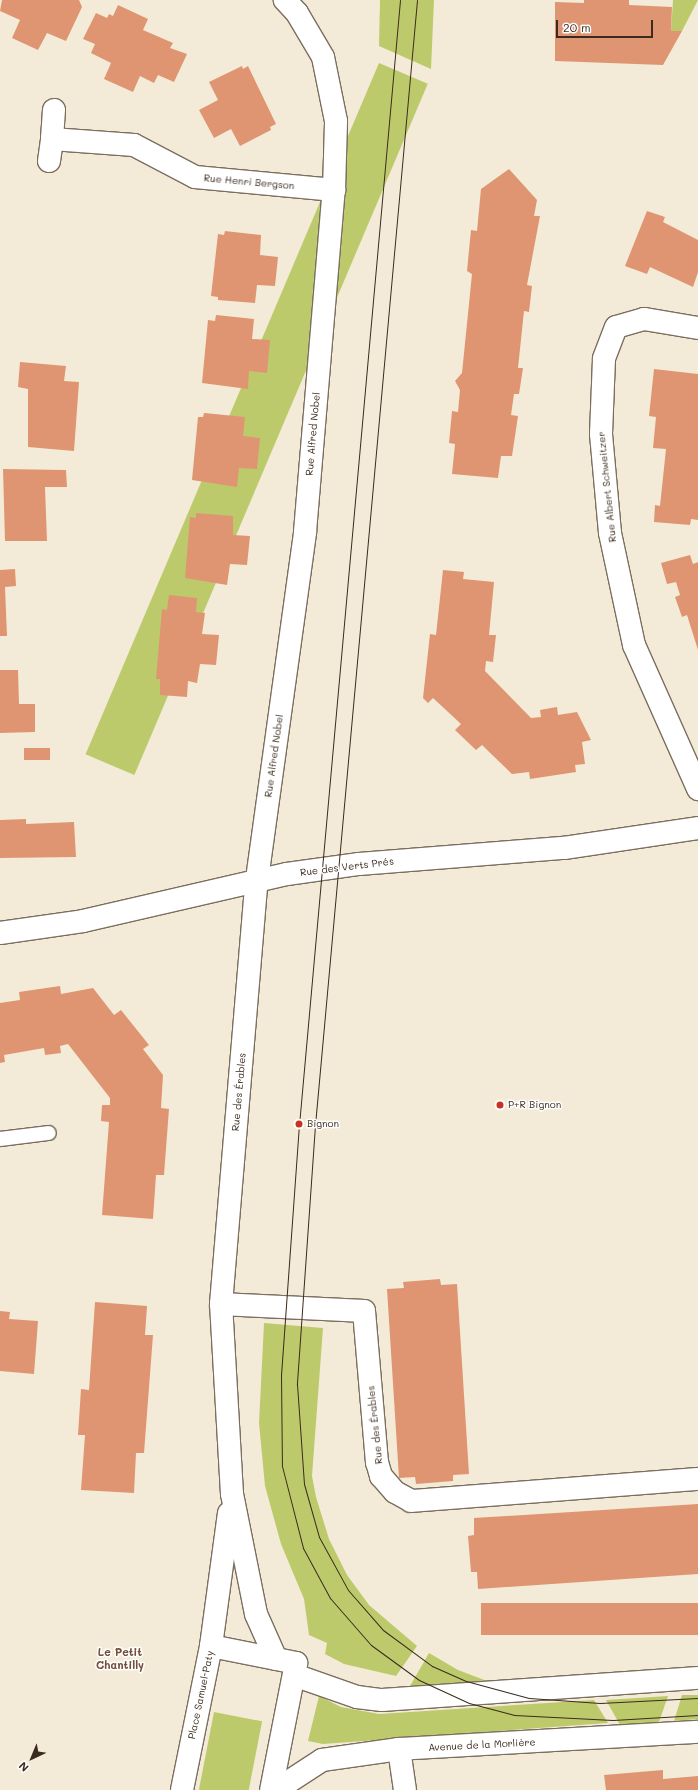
<!DOCTYPE html>
<html>
<head>
<meta charset="utf-8">
<style>
  body { margin:0 }
  #map { position:relative; width:698px; height:1790px; overflow:hidden; background:#f3ebd7; font-family:Mali,sans-serif }
  div>[style] { position:absolute }
  [style*='--x'] { left:calc(var(--x)*1px); top:calc(var(--y)*1px); width:calc(var(--w)*1px); rotate:calc(var(--a)*1deg) }
  .green>* { inset:0; background:#bdca6c; transform-origin:0 0 }
  .building>* { inset:0; background:#df9571; transform-origin:0 0 }
  .roads { filter:drop-shadow(1px 0 #7b6e5f) drop-shadow(-1px 0 #7b6e5f) drop-shadow(0 1px #7b6e5f) drop-shadow(0 -1px #7b6e5f) }
  .service>* { height:14px; margin:-7px; padding:0 7px; transform-origin:7px; border-radius:7px; background:#fff }
  .minor>* { height:22px; margin:-11px; padding:0 11px; transform-origin:11px; border-radius:11px; background:#fff }
  .tram>* { height:1px; margin:-0.5px; padding:0 0.5px; transform-origin:0.5px; border-radius:0.5px; background:#3b2a1e }
  .dots>* { width:11px; height:11px; translate:-50% -50%; box-sizing:border-box; border:2px solid #fff; border-radius:50% }
  span { translate:-50% -50%; white-space:nowrap; text-align:center; line-height:1.15; -webkit-text-stroke:3px #fff; paint-order:stroke }
  .street-label { font-size:10px; color:#3b2a1e }
  .poi-label { font-size:10px; color:#3b2a1e }
  .left { translate:0 -50%; text-align:left }
  .neighbourhood-label { font-size:11px; color:#744f3b; font-weight:700 }
  .north { position:absolute; left:12px; top:1738px; width:40px; height:40px; -webkit-text-stroke:3px #fff; paint-order:stroke; rotate:224deg; font-size:11px; font-weight:700; line-height:16px; text-align:center; color:#3b2a1e }
  .north::after { content:''; display:block; margin:auto; width:14px; height:18px; background:#3b2a1e; clip-path:polygon(50% 0,100% 100%,50% 72%,0 100%) }
  .scale { position:absolute; left:556px; top:20px; width:97px; height:18px; box-sizing:border-box; border:2px solid #3b2a1e; border-top:0; padding-left:5px; font-size:12px; line-height:14px; white-space:nowrap; color:#3b2a1e; -webkit-text-stroke:3px #fff; paint-order:stroke }
</style>
</head>
<body>
<div id="map">
  <div class="green">
    <i style="clip-path:polygon(380px 0,434px 0,431px 69px,379px 46px)"></i>
    <i style="clip-path:polygon(673px 0,698px 0,682px 31px,671px 31px)"></i>
    <i style="left:379px;top:63px;width:53px;height:751px;rotate:23deg"></i>
    <i style="clip-path:polygon(264px 1323px,323px 1328px,312px 1476px,316px 1497px,329px 1539px,347px 1575px,369px 1605px,417px 1646px,396px 1676px,344px 1664px,325px 1654px,327px 1643px,309px 1635px,304px 1599px,281px 1544px,265px 1486px,259px 1423px)"></i>
    <i style="clip-path:polygon(429px 1653px,458px 1670px,495px 1684px,410px 1686px)"></i>
    <i style="clip-path:polygon(682px 1695px,698px 1695px,698px 1719px,674px 1721px)"></i>
    <i style="clip-path:polygon(319px 1696px,341px 1707px,379px 1714px,594px 1700px,608px 1723px,323px 1744px,308px 1741px)"></i>
    <i style="clip-path:polygon(668px 1696px,659px 1722px,620px 1725px,606px 1700px)"></i>
    <i style="left:214px;top:1712px;width:49px;height:79px;rotate:11deg"></i>
  </div>
  <div class="building">
    <i style="clip-path:polygon(2px 0,79px 0,82px 7px,66px 41px,47px 33px,38px 50px,12px 38px,20px 20px,0 11px)"></i>
    <i style="clip-path:polygon(584px 0,629px 0,629px 5px,672px 7px,671px 31px,682px 31px,663px 65px,555px 61px,555px 2px,584px 3px)"></i>
    <i style="clip-path:polygon(118px 5px,148px 19px,143px 30px,173px 43px,170px 48px,187px 54px,174px 82px,158px 75px,154px 83px,140px 76px,133px 92px,104px 79px,111px 63px,91px 53px,95px 44px,83px 39px,96px 13px,107px 18px,109px 14px,113px 16px)"></i>
    <i style="clip-path:polygon(242px 66px,243px 69px,248px 66px,276px 124px,270px 127px,271px 130px,240px 146px,231px 129px,214px 138px,199px 110px,218px 100px,209px 82px)"></i>
    <i style="clip-path:polygon(509px 169px,537px 200px,534px 216px,540px 216px,527px 285px,532px 286px,529px 312px,524px 311px,518px 368px,523px 368px,519px 394px,514px 394px,511px 415px,518px 416px,512px 456px,501px 456px,498px 478px,452px 474px,455px 444px,449px 443px,452px 411px,458px 412px,460px 390px,455px 381px,462px 373px,472px 274px,467px 271px,471px 230px,477px 231px,481px 189px)"></i>
    <i style="clip-path:polygon(647px 211px,665px 217px,663px 222px,698px 240px,698px 272px,693px 287px,650px 267px,647px 274px,625px 266px)"></i>
    <i style="clip-path:polygon(225px 231px,261px 235px,260px 255px,278px 257px,275px 286px,257px 285px,255px 303px,218px 300px,218px 297px,211px 296px,218px 234px,224px 235px)"></i>
    <i style="clip-path:polygon(216px 315px,254px 319px,252px 339px,270px 340px,267px 373px,249px 371px,248px 389px,202px 383px,208px 320px,215px 321px)"></i>
    <i style="clip-path:polygon(20px 362px,66px 366px,64px 381px,79px 382px,74px 451px,28px 447px,28px 389px,18px 387px)"></i>
    <i style="clip-path:polygon(654px 369px,698px 374px,698px 520px,691px 519px,690px 525px,654px 522px,655px 505px,660px 506px,666px 449px,653px 448px,656px 417px,649px 416px)"></i>
    <i style="clip-path:polygon(204px 413px,245px 417px,243px 436px,260px 438px,257px 469px,239px 468px,237px 487px,192px 480px,198px 417px,203px 417px)"></i>
    <i style="clip-path:polygon(3px 469px,66px 470px,67px 487px,45px 487px,47px 541px,5px 541px)"></i>
    <i style="clip-path:polygon(196px 513px,233px 516px,233px 535px,250px 536px,247px 565px,230px 564px,227px 585px,185px 578px,190px 517px,196px 518px)"></i>
    <i style="clip-path:polygon(690px 555px,693px 564px,698px 562px,698px 650px,687px 615px,682px 617px,675px 597px,680px 595px,676px 582px,667px 584px,661px 563px)"></i>
    <i style="clip-path:polygon(15px 569px,16px 586px,5px 587px,7px 636px,0 636px,0 570px)"></i>
    <i style="clip-path:polygon(443px 570px,464px 572px,463px 579px,494px 582px,489px 635px,496px 635px,493px 662px,486px 661px,485px 671px,531px 718px,541px 717px,540px 710px,557px 707px,558px 715px,577px 712px,591px 740px,582px 742px,585px 764px,575px 765px,576px 772px,530px 779px,529px 772px,512px 774px,482px 745px,476px 750px,455px 730px,461px 724px,433px 698px,428px 703px,423px 698px,430px 634px,436px 635px)"></i>
    <i style="clip-path:polygon(169px 595px,197px 598px,196px 612px,205px 613px,202px 634px,219px 635px,216px 665px,200px 664px,197px 683px,188px 681px,187px 697px,160px 695px,160px 679px,156px 679px,162px 609px,167px 610px)"></i>
    <i style="clip-path:polygon(0 670px,18px 670px,19px 704px,35px 704px,35px 732px,0 733px)"></i>
    <i style="left:50px;top:748px;width:12px;height:26px;rotate:90deg"></i>
    <i style="clip-path:polygon(26px 819px,26px 824px,74px 822px,76px 857px,0 858px,0 820px)"></i>
    <i style="clip-path:polygon(60px 986px,61px 994px,93px 988px,114px 1015px,121px 1010px,149px 1045px,143px 1049px,163px 1075px,161px 1108px,169px 1109px,164px 1175px,156px 1175px,153px 1219px,102px 1215px,109px 1122px,101px 1121px,102px 1105px,110px 1105px,110px 1098px,68px 1044px,60px 1046px,61px 1053px,45px 1055px,44px 1048px,4px 1055px,5px 1062px,0 1063px,0 1003px,20px 1000px,19px 992px)"></i>
    <i style="clip-path:polygon(440px 1279px,441px 1285px,457px 1284px,469px 1474px,453px 1475px,453px 1481px,416px 1484px,415px 1477px,399px 1478px,387px 1289px,404px 1288px,403px 1282px)"></i>
    <i style="clip-path:polygon(95px 1302px,147px 1306px,145px 1335px,153px 1335px,144px 1453px,136px 1453px,134px 1493px,81px 1490px,85px 1435px,78px 1435px,81px 1389px,89px 1390px)"></i>
    <i style="clip-path:polygon(0 1311px,10px 1312px,9px 1319px,38px 1321px,34px 1374px,0 1371px)"></i>
    <i style="clip-path:polygon(698px 1504px,698px 1574px,478px 1589px,477px 1572px,471px 1572px,468px 1536px,474px 1535px,474px 1518px)"></i>
    <i style="left:698px;top:1603px;width:32px;height:217px;rotate:90deg"></i>
    <i style="clip-path:polygon(663px 1770px,663px 1779px,698px 1776px,698px 1790px,606px 1790px,604px 1775px)"></i>
  </div>
  <div class="roads">
    <div class="service">
      <i style="--x:0;--y:1139;--w:49;--a:-7"></i>
    </div>
    <div class="minor">
      <i style="--x:54;--y:110;--w:29;--a:94"></i>
      <i style="--x:52;--y:139;--w:82;--a:4.2"></i>
      <i style="--x:134;--y:145;--w:69;--a:27.7"></i>
      <i style="--x:195;--y:177;--w:140;--a:5.3"></i>
      <i style="--x:49;--y:161;--w:22;--a:-82"></i>
      <i style="--x:698;--y:328;--w:55;--a:-170.5"></i>
      <i style="--x:644;--y:319;--w:29;--a:164"></i>
      <i style="--x:616;--y:327;--w:34;--a:111"></i>
      <i style="--x:604;--y:359;--w:75;--a:92.3"></i>
      <i style="--x:601;--y:434;--w:99;--a:84.8"></i>
      <i style="--x:610;--y:533;--w:115;--a:77.9"></i>
      <i style="--x:634;--y:645;--w:158;--a:66"></i>
      <i style="--x:0;--y:933;--w:84;--a:-8.2"></i>
      <i style="--x:83;--y:921;--w:209;--a:-13"></i>
      <i style="--x:287;--y:874;--w:73;--a:-7.9"></i>
      <i style="--x:359;--y:864;--w:206;--a:-4.5"></i>
      <i style="--x:564;--y:848;--w:135;--a:-8.5"></i>
      <i style="--x:221;--y:1304;--w:143;--a:2.8"></i>
      <i style="--x:364;--y:1311;--w:152;--a:85.1"></i>
      <i style="--x:377;--y:1462;--w:15;--a:74"></i>
      <i style="--x:381;--y:1476;--w:21;--a:49"></i>
      <i style="--x:395;--y:1492;--w:18;--a:29"></i>
      <i style="--x:411;--y:1501;--w:288;--a:-4.4"></i>
      <i style="--x:211;--y:1646;--w:134;--a:-82.3"></i>
      <i style="--x:276;--y:1659;--w:49;--a:-114"></i>
      <i style="--x:256;--y:1614;--w:122;--a:-101.3"></i>
      <i style="--x:232;--y:1494;--w:190;--a:-93.3"></i>
      <i style="--x:221;--y:1304;--w:427;--a:-85.2"></i>
      <i style="--x:257;--y:879;--w:350;--a:-82.1"></i>
      <i style="--x:305;--y:532;--w:343;--a:-85.2"></i>
      <i style="--x:334;--y:190;--w:69;--a:-88.3"></i>
      <i style="--x:336;--y:121;--w:65;--a:-101.5"></i>
      <i style="--x:323;--y:57;--w:51;--a:-120.6"></i>
      <i style="--x:297;--y:13;--w:18;--a:-133"></i>
      <i style="--x:294;--y:1675;--w:67;--a:19.2"></i>
      <i style="--x:357;--y:1697;--w:25;--a:7"></i>
      <i style="--x:382;--y:1700;--w:317;--a:-4"></i>
      <i style="--x:399;--y:1749;--w:41;--a:81.7"></i>
      <i style="--x:182;--y:1790;--w:147;--a:-78.6"></i>
      <i style="--x:211;--y:1646;--w:87;--a:11.3"></i>
      <i style="--x:296;--y:1663;--w:129;--a:101.1"></i>
      <i style="--x:276;--y:1790;--w:55;--a:-33.1"></i>
      <i style="--x:322;--y:1760;--w:78;--a:-8.1"></i>
      <i style="--x:399;--y:1749;--w:299;--a:-3.3"></i>
    </div>
  </div>
  <div class="tram">
    <i style="--x:400;--y:0;--w:1129;--a:95.13"></i>
    <i style="--x:299;--y:1124;--w:252;--a:94.1"></i>
    <i style="--x:281;--y:1375;--w:91;--a:89.4"></i>
    <i style="--x:282;--y:1466;--w:85;--a:75.6"></i>
    <i style="--x:303;--y:1548;--w:57;--a:61.6"></i>
    <i style="--x:330;--y:1598;--w:62;--a:48.9"></i>
    <i style="--x:371;--y:1645;--w:59;--a:36.1"></i>
    <i style="--x:419;--y:1680;--w:55;--a:24.7"></i>
    <i style="--x:469;--y:1703;--w:47;--a:14.9"></i>
    <i style="--x:514;--y:1715;--w:99;--a:2.9"></i>
    <i style="--x:613;--y:1720;--w:85;--a:-3.4"></i>
    <i style="--x:417;--y:0;--w:1130;--a:95.18"></i>
    <i style="--x:315;--y:1125;--w:260;--a:94"></i>
    <i style="--x:297;--y:1384;--w:100;--a:86"></i>
    <i style="--x:304;--y:1484;--w:55;--a:74.2"></i>
    <i style="--x:319;--y:1537;--w:60;--a:61.3"></i>
    <i style="--x:348;--y:1590;--w:53;--a:48.8"></i>
    <i style="--x:383;--y:1630;--w:61;--a:36.3"></i>
    <i style="--x:432;--y:1666;--w:37;--a:24"></i>
    <i style="--x:466;--y:1681;--w:65;--a:15.1"></i>
    <i style="--x:529;--y:1698;--w:71;--a:4"></i>
    <i style="--x:600;--y:1703;--w:98;--a:-2.9"></i>
  </div>
  <div class="dots">
    <i style="left:500px;top:1105px;background:#c8321e"></i>
    <i style="left:299px;top:1124px;background:#c8321e"></i>
  </div>
  <div class="street-label">
    <span style="left:249px;top:182px;rotate:5deg">Rue Henri Bergson</span>
    <span style="left:313px;top:434px;rotate:-85deg">Rue Alfred Nobel</span>
    <span style="left:607px;top:487px;rotate:-96deg">Rue Albert Schweitzer</span>
    <span style="left:274px;top:756px;rotate:-82deg">Rue Alfred Nobel</span>
    <span style="left:347px;top:867px;rotate:-7deg">Rue des Verts Prés</span>
    <span style="left:239px;top:1092px;rotate:-85deg">Rue des Érables</span>
    <span style="left:375px;top:1425px;rotate:-96deg">Rue des Érables</span>
    <span style="left:201px;top:1695px;rotate:-78deg">Place Samuel-Paty</span>
    <span style="left:482px;top:1745px;rotate:-3deg">Avenue de la Morlière</span>
  </div>
  <div class="poi-label">
    <span class="left" style="left:508px;top:1105px">P+R Bignon</span>
    <span class="left" style="left:307px;top:1124px">Bignon</span>
  </div>
  <div class="neighbourhood-label">
    <span style="left:120px;top:1659px">Le Petit<br>Chantilly</span>
  </div>
  <div class="north">N</div>
  <div class="scale">20 m</div>
</div>
</body>
</html>
